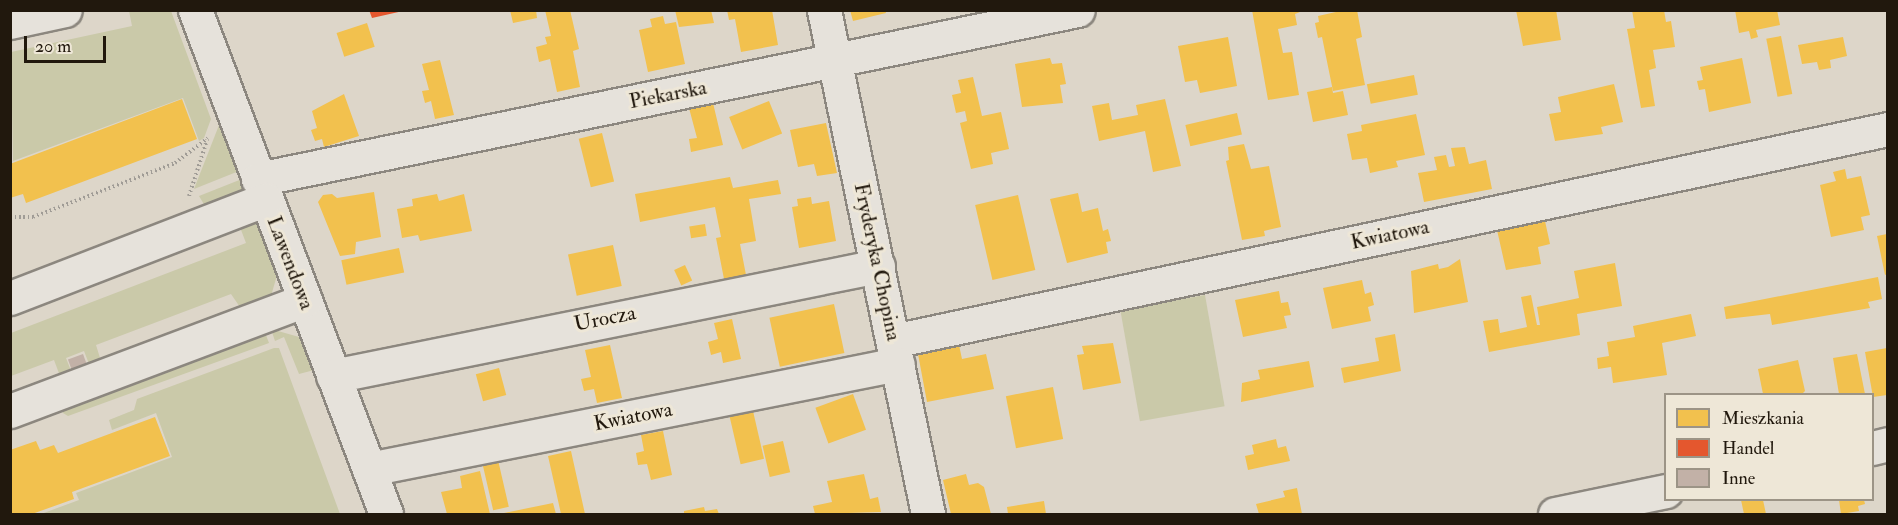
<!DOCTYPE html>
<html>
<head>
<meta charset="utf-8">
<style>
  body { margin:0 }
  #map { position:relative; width:1898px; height:525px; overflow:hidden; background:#ddd6c9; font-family:"IM FELL Double Pica",serif }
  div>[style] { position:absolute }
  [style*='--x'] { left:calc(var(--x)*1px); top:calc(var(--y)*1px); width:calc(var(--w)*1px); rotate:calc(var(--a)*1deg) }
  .green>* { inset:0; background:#cac9a9; transform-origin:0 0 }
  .homes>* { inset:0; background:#f2c14e; transform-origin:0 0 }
  .shops>* { inset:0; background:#e4572e }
  .building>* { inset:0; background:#c2b1a7; transform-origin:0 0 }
  .path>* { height:4px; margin-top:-2px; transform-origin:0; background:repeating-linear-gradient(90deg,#a09c96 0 1.5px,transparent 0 4.5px) }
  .roads { filter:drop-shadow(2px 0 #8c877f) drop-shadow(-2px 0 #8c877f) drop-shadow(0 2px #8c877f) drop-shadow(0 -2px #8c877f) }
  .minor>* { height:33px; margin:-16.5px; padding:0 16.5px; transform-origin:16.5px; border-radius:16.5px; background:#e6e2db }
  span { translate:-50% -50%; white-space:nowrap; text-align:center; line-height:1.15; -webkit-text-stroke:6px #eee7d7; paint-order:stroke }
  .street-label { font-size:21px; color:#21180d }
  .frame { position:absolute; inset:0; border:12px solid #21180d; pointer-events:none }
  .legend { position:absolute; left:1664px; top:393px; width:210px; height:108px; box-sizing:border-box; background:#eee7d7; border:2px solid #9c9486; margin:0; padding:8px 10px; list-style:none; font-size:18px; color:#21180d }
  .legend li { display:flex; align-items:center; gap:12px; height:30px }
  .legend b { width:30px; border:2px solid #9c9486 }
  .scale { position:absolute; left:24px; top:36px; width:82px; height:27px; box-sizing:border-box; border:3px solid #21180d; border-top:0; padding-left:8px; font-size:18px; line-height:21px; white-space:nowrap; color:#21180d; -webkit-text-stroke:4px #eee7d7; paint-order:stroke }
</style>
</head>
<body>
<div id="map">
  <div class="green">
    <i style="clip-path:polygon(129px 11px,171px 11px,211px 119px,204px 138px,199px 141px,183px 98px,13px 161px,11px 52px,132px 26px)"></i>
    <i style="clip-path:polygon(221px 120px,239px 171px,194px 189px)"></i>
    <i style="clip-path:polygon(247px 177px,244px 194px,208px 211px,199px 196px)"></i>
    <i style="clip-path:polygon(250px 218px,258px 220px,280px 265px,271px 296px,244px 313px,231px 294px,96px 345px,100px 358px,94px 368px,91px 369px,84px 351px,66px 358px,73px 376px,60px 376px,54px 360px,11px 376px,11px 333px,246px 243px,238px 222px)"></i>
    <i style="left:1205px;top:295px;width:113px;height:86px;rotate:80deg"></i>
    <i style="clip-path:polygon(271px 329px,299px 337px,318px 369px,299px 374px,284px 337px,275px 341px)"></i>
    <i style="clip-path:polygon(264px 330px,269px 343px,68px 416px,63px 413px,60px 405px)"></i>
    <i style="clip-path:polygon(274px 348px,279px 348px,340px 514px,41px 514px,79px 500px,76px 493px,172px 457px,156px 413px,112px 430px,109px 420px,134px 410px,137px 399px)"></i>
  </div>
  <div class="homes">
    <i style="clip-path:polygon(510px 10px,536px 10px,537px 18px,513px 23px)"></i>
    <i style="clip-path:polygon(545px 10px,570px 10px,579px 49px,573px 51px,580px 87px,557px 92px,550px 59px,539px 62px,536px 47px,547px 44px,545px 37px,551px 36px)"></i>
    <i style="clip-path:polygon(675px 10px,711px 10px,714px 23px,679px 27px)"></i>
    <i style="clip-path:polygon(727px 10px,772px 10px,778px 45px,741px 52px,735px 19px,729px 20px)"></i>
    <i style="clip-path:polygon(850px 10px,885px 10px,886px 13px,853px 21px)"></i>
    <i style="clip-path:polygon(1252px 10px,1305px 10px,1295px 14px,1297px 25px,1278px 29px,1283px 53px,1292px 52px,1299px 95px,1268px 100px)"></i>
    <i style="clip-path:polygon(1345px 10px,1357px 10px,1362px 37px,1356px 39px,1365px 85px,1333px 91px,1322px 37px,1318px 38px,1315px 23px,1319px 22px,1318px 16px)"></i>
    <i style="clip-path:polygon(1516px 10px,1556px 10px,1561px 40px,1523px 46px)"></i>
    <i style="clip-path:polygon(1632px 10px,1664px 10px,1666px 22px,1671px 21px,1675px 47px,1653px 50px,1656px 68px,1649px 70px,1655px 106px,1641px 108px,1627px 29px,1635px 28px)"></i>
    <i style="clip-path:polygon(1735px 10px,1777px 10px,1780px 25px,1756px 30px,1758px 37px,1751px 39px,1749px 31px,1739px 33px)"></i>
    <i style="clip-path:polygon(663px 16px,665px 24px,676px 22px,685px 64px,648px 72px,639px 30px,652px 27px,650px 19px)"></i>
    <i style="left:367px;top:23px;width:25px;height:32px;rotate:72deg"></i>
    <i style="left:1781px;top:36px;width:59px;height:15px;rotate:79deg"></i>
    <i style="clip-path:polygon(1228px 37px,1237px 86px,1200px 93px,1197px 80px,1185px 82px,1178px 46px)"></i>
    <i style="clip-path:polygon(1843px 37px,1847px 56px,1830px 60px,1831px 68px,1819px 70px,1817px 62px,1802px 64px,1798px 45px)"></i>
    <i style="clip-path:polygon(1050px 58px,1052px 64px,1062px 63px,1066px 84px,1060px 85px,1063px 103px,1022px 107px,1015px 64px)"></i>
    <i style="clip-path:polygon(1742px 58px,1751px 103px,1709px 112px,1705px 89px,1699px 90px,1697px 81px,1703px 80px,1700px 67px)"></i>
    <i style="clip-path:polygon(440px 60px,454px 115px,435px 119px,431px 101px,425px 103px,422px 91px,429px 90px,422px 64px)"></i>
    <i style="left:1414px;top:75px;width:20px;height:48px;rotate:79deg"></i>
    <i style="clip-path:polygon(973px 77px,982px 116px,1001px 112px,1009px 149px,991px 153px,993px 164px,971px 169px,960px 123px,967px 121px,965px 111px,956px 113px,952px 95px,961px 93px,958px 80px)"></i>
    <i style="clip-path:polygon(1614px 84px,1623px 122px,1601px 127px,1603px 134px,1555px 141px,1549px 114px,1561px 112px,1558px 97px)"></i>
    <i style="clip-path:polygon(1332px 87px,1333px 93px,1343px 91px,1348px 115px,1313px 122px,1307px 92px)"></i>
    <i style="clip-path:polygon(344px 94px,359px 136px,324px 147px,322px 139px,315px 141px,311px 130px,317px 128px,312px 111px)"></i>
    <i style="clip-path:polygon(182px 99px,197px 139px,26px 203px,23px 194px,10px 198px,10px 164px)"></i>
    <i style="clip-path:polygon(1165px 99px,1181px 166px,1153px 172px,1145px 131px,1099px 141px,1092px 106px,1109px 103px,1112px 120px,1138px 115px,1136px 105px)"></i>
    <i style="left:769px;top:101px;width:35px;height:43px;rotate:68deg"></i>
    <i style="clip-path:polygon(713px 103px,723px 145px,691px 152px,689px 139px,697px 138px,689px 108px)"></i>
    <i style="left:1237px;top:113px;width:22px;height:53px;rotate:77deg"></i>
    <i style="clip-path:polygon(1416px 114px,1425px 155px,1396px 161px,1398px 167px,1370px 173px,1367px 158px,1352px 160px,1347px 134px,1362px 131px,1361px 125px)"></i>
    <i style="clip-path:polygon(826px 123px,837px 173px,817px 176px,814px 164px,798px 167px,790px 130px)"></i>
    <i style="left:602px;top:133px;width:50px;height:24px;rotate:76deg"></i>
    <i style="clip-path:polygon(1244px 144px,1251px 169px,1269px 166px,1281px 227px,1264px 231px,1265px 236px,1242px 240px,1226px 161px,1229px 160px,1228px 147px)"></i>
    <i style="clip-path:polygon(1465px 147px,1469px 164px,1486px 160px,1492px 189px,1424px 202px,1418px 173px,1437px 170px,1434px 157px,1446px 155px,1449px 167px,1455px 166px,1451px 148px)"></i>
    <i style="clip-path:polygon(1845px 169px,1847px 179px,1861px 176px,1870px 215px,1861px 217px,1864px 230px,1831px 237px,1820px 185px,1836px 181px,1833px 172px)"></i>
    <i style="clip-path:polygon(730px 177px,733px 188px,778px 180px,781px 194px,749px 199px,756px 241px,740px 244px,746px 275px,724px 279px,716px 238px,721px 237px,715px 207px,640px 222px,635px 194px)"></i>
    <i style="clip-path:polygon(374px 192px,381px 237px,356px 242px,355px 254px,340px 256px,318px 202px,323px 195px,332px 194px,337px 198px)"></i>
    <i style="clip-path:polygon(1078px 193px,1082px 212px,1098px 208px,1103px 231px,1108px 229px,1111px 241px,1106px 242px,1108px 253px,1067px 263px,1050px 199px)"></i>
    <i style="clip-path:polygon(437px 194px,439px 201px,464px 194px,472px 231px,420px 241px,418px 235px,402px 238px,397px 209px,413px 206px,412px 199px)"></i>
    <i style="left:1018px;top:195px;width:77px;height:44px;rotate:77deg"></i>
    <i style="clip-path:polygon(811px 197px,812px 204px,829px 201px,836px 241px,799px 248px,792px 207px,798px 206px,797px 199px)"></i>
    <i style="clip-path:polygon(1545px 221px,1550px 244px,1538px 247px,1541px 264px,1506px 270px,1497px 230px)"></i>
    <i style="left:705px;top:224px;width:12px;height:16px;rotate:81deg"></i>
    <i style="clip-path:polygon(1887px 234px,1887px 274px,1885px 275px,1877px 236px)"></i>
    <i style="left:613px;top:245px;width:42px;height:46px;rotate:78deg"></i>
    <i style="left:399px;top:248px;width:25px;height:59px;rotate:78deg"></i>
    <i style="clip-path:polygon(1460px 259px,1468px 302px,1414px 313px,1411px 271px,1438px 264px,1439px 269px,1448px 267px)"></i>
    <i style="clip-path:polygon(1615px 263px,1622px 306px,1577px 314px,1580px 335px,1489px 352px,1483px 321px,1498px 319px,1500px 333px,1527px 327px,1521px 297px,1531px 295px,1537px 325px,1540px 325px,1537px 307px,1579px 298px,1574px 271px)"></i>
    <i style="left:685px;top:265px;width:17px;height:12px;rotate:65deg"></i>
    <i style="clip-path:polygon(1878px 277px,1882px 299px,1868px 302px,1870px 308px,1772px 325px,1770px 314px,1726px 319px,1724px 307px)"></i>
    <i style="clip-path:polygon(1362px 280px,1365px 294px,1371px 292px,1374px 305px,1368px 307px,1371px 321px,1332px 329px,1323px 288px)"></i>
    <i style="clip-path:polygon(1279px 291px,1281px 303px,1288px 302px,1291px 315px,1284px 316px,1287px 328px,1243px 337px,1235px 300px)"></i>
    <i style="left:834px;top:304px;width:50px;height:66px;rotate:78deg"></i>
    <i style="clip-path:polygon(1691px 314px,1696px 336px,1662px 343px,1667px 375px,1613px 383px,1611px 367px,1598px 369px,1597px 358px,1609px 356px,1607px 342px,1635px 337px,1633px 326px)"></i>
    <i style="clip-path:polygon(732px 319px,741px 359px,723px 363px,721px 352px,711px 355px,708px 342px,718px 339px,714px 323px)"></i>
    <i style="clip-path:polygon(1395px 334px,1401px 371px,1344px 383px,1341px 368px,1379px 361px,1375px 338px)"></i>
    <i style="clip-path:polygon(1113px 343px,1121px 383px,1083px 390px,1077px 355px,1084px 354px,1082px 346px)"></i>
    <i style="clip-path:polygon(610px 345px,622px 398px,597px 403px,594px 389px,584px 391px,581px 379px,591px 377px,585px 350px)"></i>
    <i style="clip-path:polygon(959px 345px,962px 359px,986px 354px,994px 389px,927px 402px,918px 354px)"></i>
    <i style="clip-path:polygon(1887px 348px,1887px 395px,1873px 397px,1865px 352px)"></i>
    <i style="clip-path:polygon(1857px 354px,1865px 394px,1839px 394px,1833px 358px)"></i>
    <i style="clip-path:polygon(1798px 360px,1805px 391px,1802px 394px,1763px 394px,1758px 369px)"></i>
    <i style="clip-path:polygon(1309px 361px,1314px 387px,1241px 402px,1242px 383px,1260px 379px,1258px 370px)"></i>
    <i style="left:499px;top:368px;width:28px;height:24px;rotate:75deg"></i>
    <i style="left:1053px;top:387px;width:53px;height:48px;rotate:79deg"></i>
    <i style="left:853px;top:394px;width:38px;height:40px;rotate:70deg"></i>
    <i style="left:753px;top:411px;width:49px;height:24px;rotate:77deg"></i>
    <i style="clip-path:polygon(155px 417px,170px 456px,72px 492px,74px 499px,32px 514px,10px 514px,10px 450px,36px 441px,40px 450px,54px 445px,58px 453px)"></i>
    <i style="clip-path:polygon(663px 431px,672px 475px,651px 480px,647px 464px,638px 465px,636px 453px,644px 451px,641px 435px)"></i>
    <i style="clip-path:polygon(1276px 439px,1278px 448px,1286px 446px,1290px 461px,1248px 470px,1245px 456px,1254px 454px,1252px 445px)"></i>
    <i style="left:783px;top:441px;width:32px;height:21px;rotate:77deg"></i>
    <i style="clip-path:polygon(571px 451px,585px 514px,561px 514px,555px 487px,548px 456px)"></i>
    <i style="left:498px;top:460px;width:48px;height:16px;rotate:77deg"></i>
    <i style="clip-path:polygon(480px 471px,490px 514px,447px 514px,441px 492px,462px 488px,460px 476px)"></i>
    <i style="clip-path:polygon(864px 474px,870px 499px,878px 497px,881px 512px,815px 514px,813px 506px,832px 502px,827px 481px)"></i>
    <i style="clip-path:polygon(966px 474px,969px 485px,978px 483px,984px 487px,991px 514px,951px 514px,943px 480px)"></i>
    <i style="clip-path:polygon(1297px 488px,1302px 514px,1259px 514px,1256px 504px,1285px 497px,1283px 491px)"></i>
    <i style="clip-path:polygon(1741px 500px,1763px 500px,1766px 514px,1744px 514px)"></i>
    <i style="clip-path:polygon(1839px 500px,1864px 500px,1865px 504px,1858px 506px,1859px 511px,1841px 514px)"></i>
    <i style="clip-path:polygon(1044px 501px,1046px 514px,1008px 514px,1007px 507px)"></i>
    <i style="clip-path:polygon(553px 503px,556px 514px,504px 514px,504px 513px)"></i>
    <i style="clip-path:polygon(704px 507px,705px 511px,717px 509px,719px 514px,684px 514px,684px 511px)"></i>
  </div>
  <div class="shops">
    <i style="clip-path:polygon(369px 10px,403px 10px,403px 11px,372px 18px)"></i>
  </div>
  <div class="building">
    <i style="left:83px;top:354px;width:12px;height:16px;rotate:70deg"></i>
  </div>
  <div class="path">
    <i style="--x:189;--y:196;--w:59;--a:-72.2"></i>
    <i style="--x:10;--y:217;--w:23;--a:0"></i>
    <i style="--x:33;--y:217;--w:152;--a:-20.8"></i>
    <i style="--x:175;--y:163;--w:41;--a:-37.1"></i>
  </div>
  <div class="roads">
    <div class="minor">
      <i style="--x:195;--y:10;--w:539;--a:69.24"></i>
      <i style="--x:824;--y:10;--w:515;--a:78.34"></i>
      <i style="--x:10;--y:22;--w:56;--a:-12.3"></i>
      <i style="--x:258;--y:179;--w:837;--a:-11.65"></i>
      <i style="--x:10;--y:298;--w:274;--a:-21.1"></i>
      <i style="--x:893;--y:341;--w:1017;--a:-12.03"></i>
      <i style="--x:333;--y:376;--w:556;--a:-11.41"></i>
      <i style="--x:10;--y:411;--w:315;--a:-20.6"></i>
      <i style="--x:1872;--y:448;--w:16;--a:-14"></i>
      <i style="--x:369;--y:469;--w:539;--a:-11.23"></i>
      <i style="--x:1555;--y:514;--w:113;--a:-11.7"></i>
    </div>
  </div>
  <div class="street-label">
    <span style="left:668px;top:95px;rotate:-11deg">Piekarska</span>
    <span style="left:1390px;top:235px;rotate:-12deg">Kwiatowa</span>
    <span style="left:877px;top:262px;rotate:78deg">Fryderyka Chopina</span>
    <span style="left:290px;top:263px;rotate:69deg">Lawendowa</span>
    <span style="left:605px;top:319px;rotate:-11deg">Urocza</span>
    <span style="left:633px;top:417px;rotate:-11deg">Kwiatowa</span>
  </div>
  <div class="frame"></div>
  <ul class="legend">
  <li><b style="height:16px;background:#f2c14e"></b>Mieszkania</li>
  <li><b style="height:16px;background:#e4572e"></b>Handel</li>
  <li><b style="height:16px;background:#c2b1a7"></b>Inne</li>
  </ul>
  <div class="scale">20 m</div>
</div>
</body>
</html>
